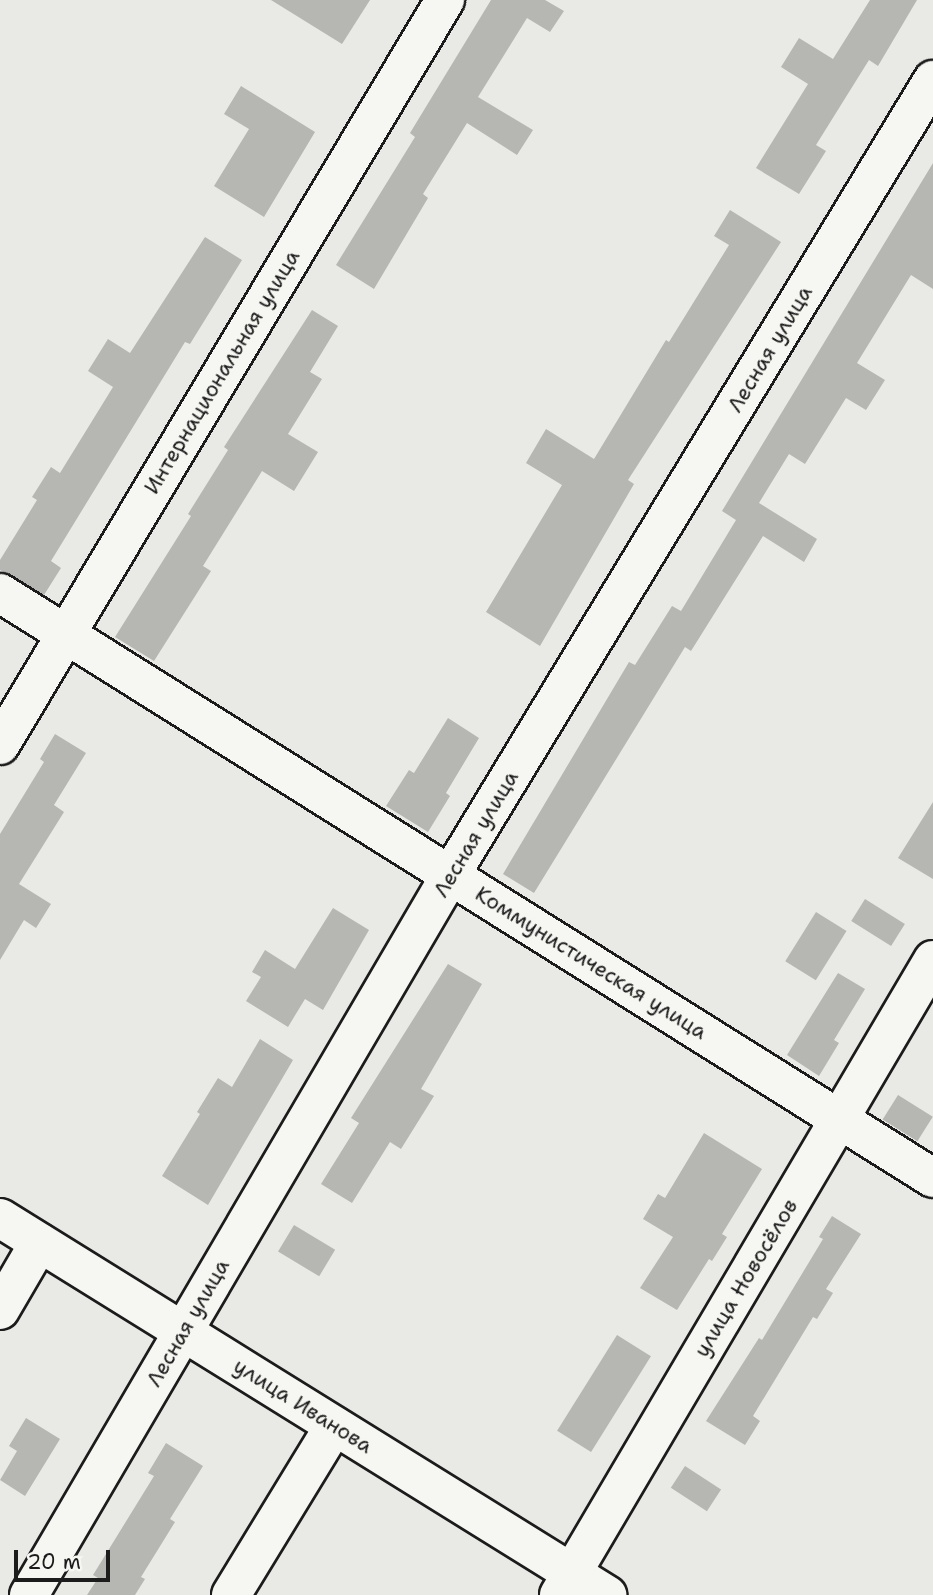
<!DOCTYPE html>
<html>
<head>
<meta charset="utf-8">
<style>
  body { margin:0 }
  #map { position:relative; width:933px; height:1595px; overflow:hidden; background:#e9e9e5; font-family:"Shantell Sans",sans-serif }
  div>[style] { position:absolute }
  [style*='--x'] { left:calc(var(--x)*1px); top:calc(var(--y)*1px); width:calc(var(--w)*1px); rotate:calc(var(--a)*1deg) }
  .building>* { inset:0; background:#b6b6b3; transform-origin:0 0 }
  .roads { filter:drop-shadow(2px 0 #1c1c1c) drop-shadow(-2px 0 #1c1c1c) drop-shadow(0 2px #1c1c1c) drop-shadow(0 -2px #1c1c1c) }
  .minor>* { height:38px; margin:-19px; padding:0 19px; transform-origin:19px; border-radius:19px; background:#f6f6f2 }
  span { translate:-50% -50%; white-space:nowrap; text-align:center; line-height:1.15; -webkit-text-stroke:5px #f6f6f2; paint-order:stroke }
  .street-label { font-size:21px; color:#1c1c1c }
  .scale { position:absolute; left:14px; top:1550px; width:96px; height:32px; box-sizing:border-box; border:4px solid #1c1c1c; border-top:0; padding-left:9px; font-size:21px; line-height:24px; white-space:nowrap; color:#1c1c1c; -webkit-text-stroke:5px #f6f6f2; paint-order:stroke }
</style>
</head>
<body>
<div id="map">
  <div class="building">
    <i style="clip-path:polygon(271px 0,370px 0,342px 44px)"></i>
    <i style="clip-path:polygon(491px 0,545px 0,564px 11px,550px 32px,527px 18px,478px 97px,533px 130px,517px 155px,467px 123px,423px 194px,428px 198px,374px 289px,336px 265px,415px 137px,410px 133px)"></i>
    <i style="clip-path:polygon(870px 0,917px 0,878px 66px,869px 60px,816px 145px,826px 151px,799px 194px,756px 168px,808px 84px,781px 67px,799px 38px,833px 59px)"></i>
    <i style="clip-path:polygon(241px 86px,315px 132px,264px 217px,214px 186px,249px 129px,224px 114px)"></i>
    <i style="clip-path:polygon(933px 163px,933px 289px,911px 275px,857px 363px,885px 380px,866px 410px,846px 398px,805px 464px,789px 454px,759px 503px,817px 539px,804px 562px,763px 536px,691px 651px,685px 647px,534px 893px,503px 874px,629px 662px,635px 665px,672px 606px,681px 611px,736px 520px,722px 511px)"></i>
    <i style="clip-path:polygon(730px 210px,781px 242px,628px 480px,634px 484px,540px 646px,486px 612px,562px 485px,526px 463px,546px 429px,594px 459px,666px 340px,669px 342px,729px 245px,714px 236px)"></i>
    <i style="clip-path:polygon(205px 237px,242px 260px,190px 344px,185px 342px,51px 561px,61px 568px,44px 595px,0 570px,0 560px,37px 500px,32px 497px,51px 467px,60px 473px,113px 387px,88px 371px,108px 339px,130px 353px)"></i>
    <i style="clip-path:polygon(312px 310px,338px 326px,310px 372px,322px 379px,288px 434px,318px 452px,294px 491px,262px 471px,203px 566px,211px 571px,154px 661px,115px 637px,191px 516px,188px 514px,228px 450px,224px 447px)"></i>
    <i style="clip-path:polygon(448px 718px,479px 738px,446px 793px,450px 796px,428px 832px,386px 806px,409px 770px,414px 773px)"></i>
    <i style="clip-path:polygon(55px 734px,86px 753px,54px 805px,64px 812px,19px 884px,51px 904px,36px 928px,24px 920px,0 960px,0 834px,44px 762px,40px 759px)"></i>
    <i style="clip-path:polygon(933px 802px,933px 879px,898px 858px)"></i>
    <i style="left:865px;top:899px;width:47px;height:26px;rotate:32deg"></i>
    <i style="clip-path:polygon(333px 908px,369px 930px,323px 1010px,305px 999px,288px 1027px,246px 1001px,261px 977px,252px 972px,265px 950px,295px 969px)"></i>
    <i style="left:816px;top:912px;width:36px;height:58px;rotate:32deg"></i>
    <i style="clip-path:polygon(448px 964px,482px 984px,421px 1089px,434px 1096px,401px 1149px,390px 1142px,352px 1203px,321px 1184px,359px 1123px,351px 1118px)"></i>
    <i style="clip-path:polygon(838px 973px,865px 989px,834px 1040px,839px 1043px,819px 1076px,787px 1055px)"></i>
    <i style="clip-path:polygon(260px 1039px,293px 1060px,208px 1205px,162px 1176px,200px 1114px,197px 1112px,218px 1078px,232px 1087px)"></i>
    <i style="left:898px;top:1095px;width:41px;height:29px;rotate:32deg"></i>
    <i style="clip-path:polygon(704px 1133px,762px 1169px,722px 1234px,727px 1237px,712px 1261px,709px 1259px,677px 1310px,640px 1288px,673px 1237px,643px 1219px,658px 1194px,665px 1198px)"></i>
    <i style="clip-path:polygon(832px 1216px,861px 1234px,826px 1289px,833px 1293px,817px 1319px,813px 1317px,753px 1416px,760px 1421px,745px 1445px,706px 1421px,759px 1338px,762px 1340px,823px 1239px,819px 1237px)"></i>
    <i style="left:294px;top:1225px;width:48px;height:31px;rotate:31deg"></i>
    <i style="left:617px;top:1335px;width:40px;height:113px;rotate:32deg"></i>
    <i style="clip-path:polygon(26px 1418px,60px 1439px,25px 1496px,0 1480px,17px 1451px,9px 1446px)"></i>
    <i style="clip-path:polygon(166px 1443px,203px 1466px,170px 1519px,175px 1522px,141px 1577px,145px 1579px,135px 1595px,87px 1595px,98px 1578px,93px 1575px,154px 1476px,148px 1473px)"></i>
    <i style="left:685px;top:1466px;width:43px;height:26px;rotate:33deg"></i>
  </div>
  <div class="roads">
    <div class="minor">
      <i style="--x:0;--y:593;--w:1101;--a:32.09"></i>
      <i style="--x:0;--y:745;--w:868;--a:-59.15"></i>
      <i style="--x:0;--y:1218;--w:715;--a:31.84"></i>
      <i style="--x:0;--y:1310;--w:78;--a:-59.8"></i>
      <i style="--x:29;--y:1595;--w:835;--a:-59.66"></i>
      <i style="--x:451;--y:874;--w:929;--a:-58.74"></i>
      <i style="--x:231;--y:1595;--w:198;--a:-58.6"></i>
      <i style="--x:559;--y:1595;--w:737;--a:-59.5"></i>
    </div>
  </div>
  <div class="street-label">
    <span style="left:770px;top:349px;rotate:-59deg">Лесная улица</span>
    <span style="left:222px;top:372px;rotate:-59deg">Интернациональная улица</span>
    <span style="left:476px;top:834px;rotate:-59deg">Лесная улица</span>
    <span style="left:591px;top:963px;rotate:32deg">Коммунистическая улица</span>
    <span style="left:746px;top:1278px;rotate:-59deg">улица Новосёлов</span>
    <span style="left:188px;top:1323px;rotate:-60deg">Лесная улица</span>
    <span style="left:303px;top:1406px;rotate:32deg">улица Иванова</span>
  </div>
  <div class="scale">20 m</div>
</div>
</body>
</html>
